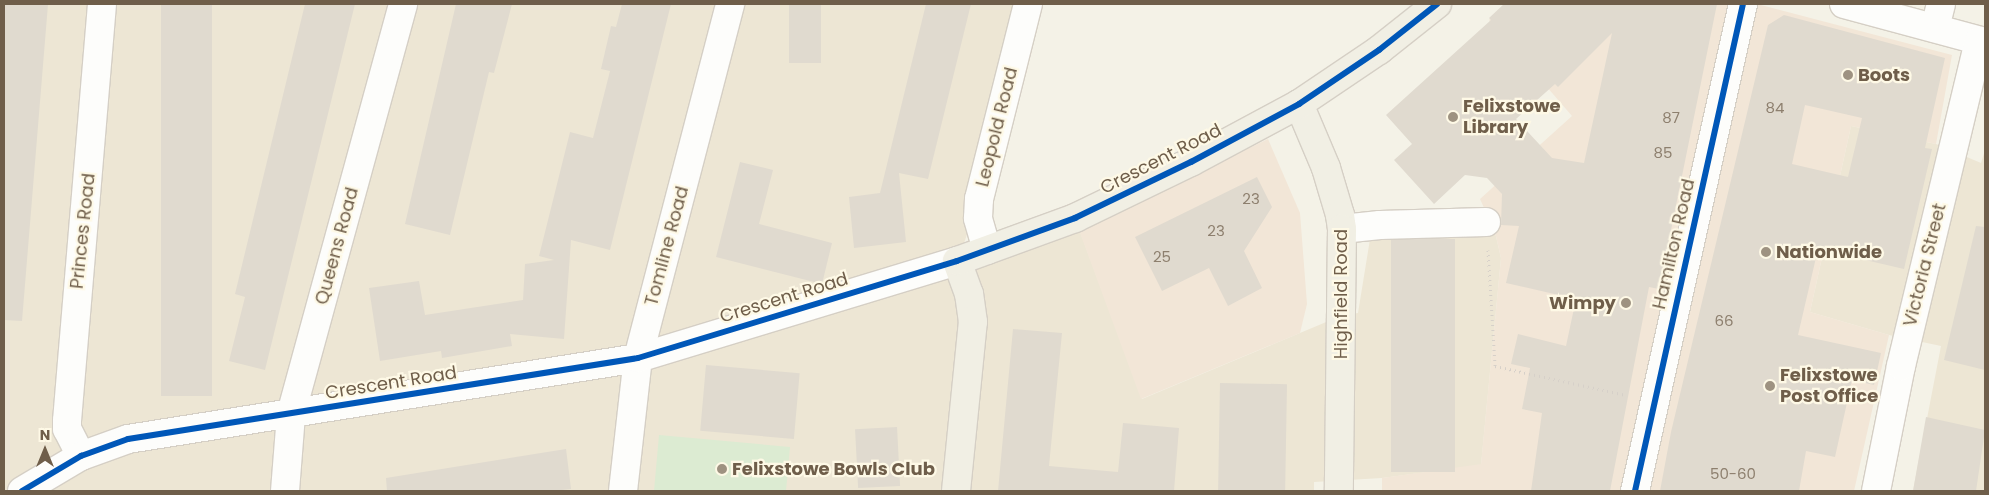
<!DOCTYPE html>
<html>
<head>
<meta charset="utf-8">
<style>
  body { margin:0 }
  #map { position:relative; width:1989px; height:495px; overflow:hidden; background:#f4f2e7; font-family:Poppins,sans-serif }
  div>[style] { position:absolute }
  [style*='--x'] { left:calc(var(--x)*1px); top:calc(var(--y)*1px); width:calc(var(--w)*1px); rotate:calc(var(--a)*1deg) }
  .residential>* { inset:0; background:#ede6d4 }
  .commercial>* { inset:0; background:#f2e6d7 }
  .green>* { inset:0; background:#dcebd2 }
  .building>* { inset:0; background:#e0dacf; transform-origin:0 0 }
  .path>* { height:3px; margin-top:-1.5px; transform-origin:0; background:repeating-linear-gradient(90deg,#d6d0c9 0 1px,transparent 0 5px) }
  .roads { filter:drop-shadow(1px 0 #d5cfc5) drop-shadow(-1px 0 #d5cfc5) drop-shadow(0 1px #d5cfc5) drop-shadow(0 -1px #d5cfc5) }
  .minor>* { height:28px; margin:-14px; padding:0 14px; transform-origin:14px; border-radius:14px; background:#fdfdfb }
  .major>* { height:28px; margin:-14px; padding:0 14px; transform-origin:14px; border-radius:14px; background:#f1efe4 }
  .cycleway>* { height:6px; margin:-3px; padding:0 3px; transform-origin:3px; border-radius:3px; background:#0057b8 }
  .dots>* { width:14px; height:14px; translate:-50% -50%; box-sizing:border-box; border:2px solid #fef9e6; border-radius:50% }
  span { translate:-50% -50%; white-space:nowrap; text-align:center; line-height:1.15; -webkit-text-stroke:4.5px #fef9e6; paint-order:stroke }
  .number-label { font-size:15px; color:#8d7f6e }
  .number-label span { -webkit-text-stroke-width:0 }
  .poi-label { font-size:18px; color:#6f5e4a; font-weight:700 }
  .left { translate:0 -50%; text-align:left }
  .right { translate:-100% -50%; text-align:right }
  .street-label { font-size:18px; color:#6f5e4a }
  .frame { position:absolute; inset:0; border:5px solid #6f5e4a; pointer-events:none }
  .north { position:absolute; left:20px; top:425px; width:50px; height:50px; -webkit-text-stroke:4px #fef9e6; paint-order:stroke; rotate:0deg; font-size:14px; font-weight:700; line-height:20px; text-align:center; color:#6f5e4a }
  .north::after { content:''; display:block; margin:auto; width:18px; height:22px; background:#6f5e4a; clip-path:polygon(50% 0,100% 100%,50% 72%,0 100%) }
</style>
</head>
<body>
<div id="map">
  <div class="residential">
    <i style="clip-path:polygon(4px 4px,1028px 4px,979px 199px,958px 261px,1075px 218px,1142px 399px,1343px 315px,1358px 313px,1371px 233px,1495px 232px,1501px 258px,1481px 465px,1382px 478px,1314px 482px,1314px 491px,4px 491px)"></i>
    <i style="clip-path:polygon(1851px 126px,1936px 144px,1981px 163px,1985px 150px,1985px 491px,1913px 491px,1941px 346px,1889px 335px,1810px 312px)"></i>
  </div>
  <div class="commercial">
    <i style="clip-path:polygon(1505px 4px,1757px 4px,1952px 55px,1936px 144px,1851px 126px,1810px 312px,1889px 335px,1854px 491px,1382px 491px,1382px 478px,1481px 464px,1501px 258px,1495px 232px,1480px 199px,1572px 116px,1489px 20px)"></i>
    <i style="clip-path:polygon(1268px 139px,1300px 213px,1307px 304px,1300px 333px,1141px 399px,1079px 230px)"></i>
  </div>
  <div class="green">
    <i style="clip-path:polygon(659px 435px,790px 447px,786px 491px,654px 491px)"></i>
  </div>
  <div class="building">
    <i style="clip-path:polygon(4px 4px,48px 4px,22px 321px,4px 320px)"></i>
    <i style="left:161px;top:4px;width:51px;height:392px"></i>
    <i style="clip-path:polygon(305px 4px,355px 4px,265px 370px,229px 361px,245px 297px,235px 294px)"></i>
    <i style="clip-path:polygon(456px 4px,512px 4px,494px 73px,489px 72px,450px 235px,405px 224px)"></i>
    <i style="clip-path:polygon(622px 4px,671px 4px,610px 250px,571px 240px,564px 339px,510px 334px,512px 346px,442px 358px,441px 351px,380px 361px,369px 288px,419px 281px,425px 315px,523px 300px,525px 264px,554px 260px,539px 256px,570px 132px,593px 138px,610px 71px,601px 69px,611px 26px,616px 27px)"></i>
    <i style="left:789px;top:4px;width:32px;height:59px"></i>
    <i style="clip-path:polygon(926px 4px,971px 4px,928px 179px,899px 173px,906px 242px,854px 248px,849px 197px,880px 193px)"></i>
    <i style="clip-path:polygon(evenodd,1504px 4px,1717px 4px,1659px 289px,1649px 287px,1610px 491px,1531px 491px,1542px 413px,1522px 409px,1530px 368px,1511px 364px,1518px 334px,1566px 346px,1576px 299px,1506px 283px,1519px 226px,1501px 225px,1502px 194px,1487px 178px,1465px 175px,1434px 204px,1394px 160px,1412px 144px,1386px 115px,1491px 20px,1489px 18px,1504px 4px,1612px 33px,1584px 163px,1552px 158px,1516px 119px,1555px 84px,1558px 87px,1612px 33px)"></i>
    <i style="clip-path:polygon(evenodd,1784px 15px,1945px 58px,1925px 148px,1932px 149px,1904px 269px,1818px 249px,1798px 335px,1881px 353px,1874px 385px,1852px 380px,1835px 457px,1806px 451px,1799px 491px,1660px 491px,1671px 432px,1768px 25px,1784px 15px,1805px 105px,1862px 118px,1848px 177px,1792px 164px,1805px 105px)"></i>
    <i style="clip-path:polygon(740px 162px,773px 170px,759px 224px,832px 243px,822px 284px,716px 257px)"></i>
    <i style="clip-path:polygon(1257px 177px,1272px 207px,1244px 251px,1262px 288px,1228px 306px,1209px 268px,1162px 291px,1135px 237px)"></i>
    <i style="clip-path:polygon(1976px 226px,1985px 227px,1985px 370px,1944px 360px)"></i>
    <i style="left:1455px;top:239px;width:233px;height:64px;rotate:90deg"></i>
    <i style="clip-path:polygon(1013px 329px,1062px 333px,1049px 466px,1118px 472px,1123px 423px,1179px 428px,1174px 491px,998px 491px)"></i>
    <i style="left:706px;top:365px;width:94px;height:66px;rotate:5deg"></i>
    <i style="left:1220px;top:383px;width:67px;height:108px;rotate:1deg"></i>
    <i style="clip-path:polygon(1926px 417px,1985px 430px,1976px 491px,1913px 491px)"></i>
    <i style="left:897px;top:427px;width:59px;height:42px;rotate:87deg"></i>
    <i style="clip-path:polygon(566px 449px,571px 489px,552px 491px,387px 491px,386px 478px)"></i>
  </div>
  <div class="path">
    <i style="--x:1488;--y:250;--w:116;--a:86.5"></i>
    <i style="--x:1495;--y:366;--w:134;--a:12.5"></i>
  </div>
  <div class="roads">
    <div class="minor">
      <i style="--x:1844;--y:4;--w:146;--a:15.1"></i>
      <i style="--x:1935;--y:28;--w:25;--a:-76"></i>
      <i style="--x:1342;--y:229;--w:38;--a:-6"></i>
      <i style="--x:1380;--y:225;--w:106;--a:-1.6"></i>
      <i style="--x:987;--y:250;--w:33;--a:-106"></i>
      <i style="--x:978;--y:218;--w:19;--a:-87"></i>
      <i style="--x:979;--y:199;--w:201;--a:-75.9"></i>
      <i style="--x:81;--y:456;--w:30;--a:-117"></i>
      <i style="--x:67;--y:429;--w:8;--a:-90"></i>
      <i style="--x:67;--y:421;--w:418;--a:-85.2"></i>
      <i style="--x:22;--y:491;--w:69;--a:-30.7"></i>
      <i style="--x:81;--y:456;--w:50;--a:-19.9"></i>
      <i style="--x:128;--y:439;--w:516;--a:-9.02"></i>
      <i style="--x:638;--y:358;--w:333;--a:-16.9"></i>
      <i style="--x:285;--y:491;--w:77;--a:-85.5"></i>
      <i style="--x:291;--y:414;--w:425;--a:-74.7"></i>
      <i style="--x:623;--y:491;--w:134;--a:-83.6"></i>
      <i style="--x:638;--y:358;--w:366;--a:-75.4"></i>
      <i style="--x:1635;--y:491;--w:499;--a:-77.5"></i>
      <i style="--x:1876;--y:491;--w:127;--a:-78.7"></i>
      <i style="--x:1901;--y:366;--w:334;--a:-76.5"></i>
    </div>
    <div class="major">
      <i style="--x:1299;--y:104;--w:69;--a:67.1"></i>
      <i style="--x:1326;--y:168;--w:49;--a:73.4"></i>
      <i style="--x:1340;--y:215;--w:14;--a:82"></i>
      <i style="--x:1342;--y:229;--w:262;--a:90.7"></i>
      <i style="--x:956;--y:491;--w:170;--a:-84.3"></i>
      <i style="--x:973;--y:322;--w:28;--a:-98"></i>
      <i style="--x:969;--y:294;--w:35;--a:-110"></i>
      <i style="--x:957;--y:261;--w:126;--a:-20"></i>
      <i style="--x:1075;--y:218;--w:129;--a:-25.8"></i>
      <i style="--x:1191;--y:162;--w:123;--a:-28.2"></i>
      <i style="--x:1299;--y:104;--w:97;--a:-34"></i>
      <i style="--x:1379;--y:50;--w:74;--a:-38.4"></i>
    </div>
  </div>
  <div class="cycleway">
    <i style="--x:22;--y:491;--w:69;--a:-30.7"></i>
    <i style="--x:81;--y:456;--w:50;--a:-19.9"></i>
    <i style="--x:128;--y:439;--w:516;--a:-9.02"></i>
    <i style="--x:638;--y:358;--w:333;--a:-16.9"></i>
    <i style="--x:957;--y:261;--w:126;--a:-20"></i>
    <i style="--x:1075;--y:218;--w:129;--a:-25.8"></i>
    <i style="--x:1191;--y:162;--w:123;--a:-28.2"></i>
    <i style="--x:1299;--y:104;--w:97;--a:-34"></i>
    <i style="--x:1379;--y:50;--w:74;--a:-38.4"></i>
    <i style="--x:1635;--y:491;--w:499;--a:-77.5"></i>
  </div>
  <div class="dots">
    <i style="left:1848px;top:75px;background:#9e9281"></i>
    <i style="left:1453px;top:117px;background:#9e9281"></i>
    <i style="left:1766px;top:252px;background:#9e9281"></i>
    <i style="left:1626px;top:303px;background:#9e9281"></i>
    <i style="left:1770px;top:386px;background:#9e9281"></i>
    <i style="left:722px;top:469px;background:#9e9281"></i>
  </div>
  <div class="number-label">
    <span style="left:1775px;top:108px">84</span>
    <span style="left:1671px;top:118px">87</span>
    <span style="left:1663px;top:153px">85</span>
    <span style="left:1251px;top:199px">23</span>
    <span style="left:1216px;top:231px">23</span>
    <span style="left:1162px;top:257px">25</span>
    <span style="left:1724px;top:321px">66</span>
    <span style="left:1733px;top:474px">50-60</span>
  </div>
  <div class="poi-label">
    <span class="left" style="left:1858px;top:75px">Boots</span>
    <span class="left" style="left:1463px;top:117px">Felixstowe<br>Library</span>
    <span class="left" style="left:1776px;top:252px">Nationwide</span>
    <span class="right" style="left:1616px;top:303px">Wimpy</span>
    <span class="left" style="left:1780px;top:386px">Felixstowe<br>Post Office</span>
    <span class="left" style="left:732px;top:469px">Felixstowe Bowls Club</span>
  </div>
  <div class="street-label">
    <span style="left:997px;top:127px;rotate:-76deg">Leopold Road</span>
    <span style="left:1161px;top:159px;rotate:-27deg">Crescent Road</span>
    <span style="left:83px;top:231px;rotate:-84deg">Princes Road</span>
    <span style="left:1674px;top:244px;rotate:-77deg">Hamilton Road</span>
    <span style="left:337px;top:246px;rotate:-75deg">Queens Road</span>
    <span style="left:667px;top:246px;rotate:-75deg">Tomline Road</span>
    <span style="left:1925px;top:265px;rotate:-76deg">Victoria Street</span>
    <span style="left:1341px;top:294px;rotate:-90deg">Highfield Road</span>
    <span style="left:784px;top:298px;rotate:-17deg">Crescent Road</span>
    <span style="left:391px;top:383px;rotate:-9deg">Crescent Road</span>
  </div>
  <div class="frame"></div>
  <div class="north">N</div>
</div>
</body>
</html>
